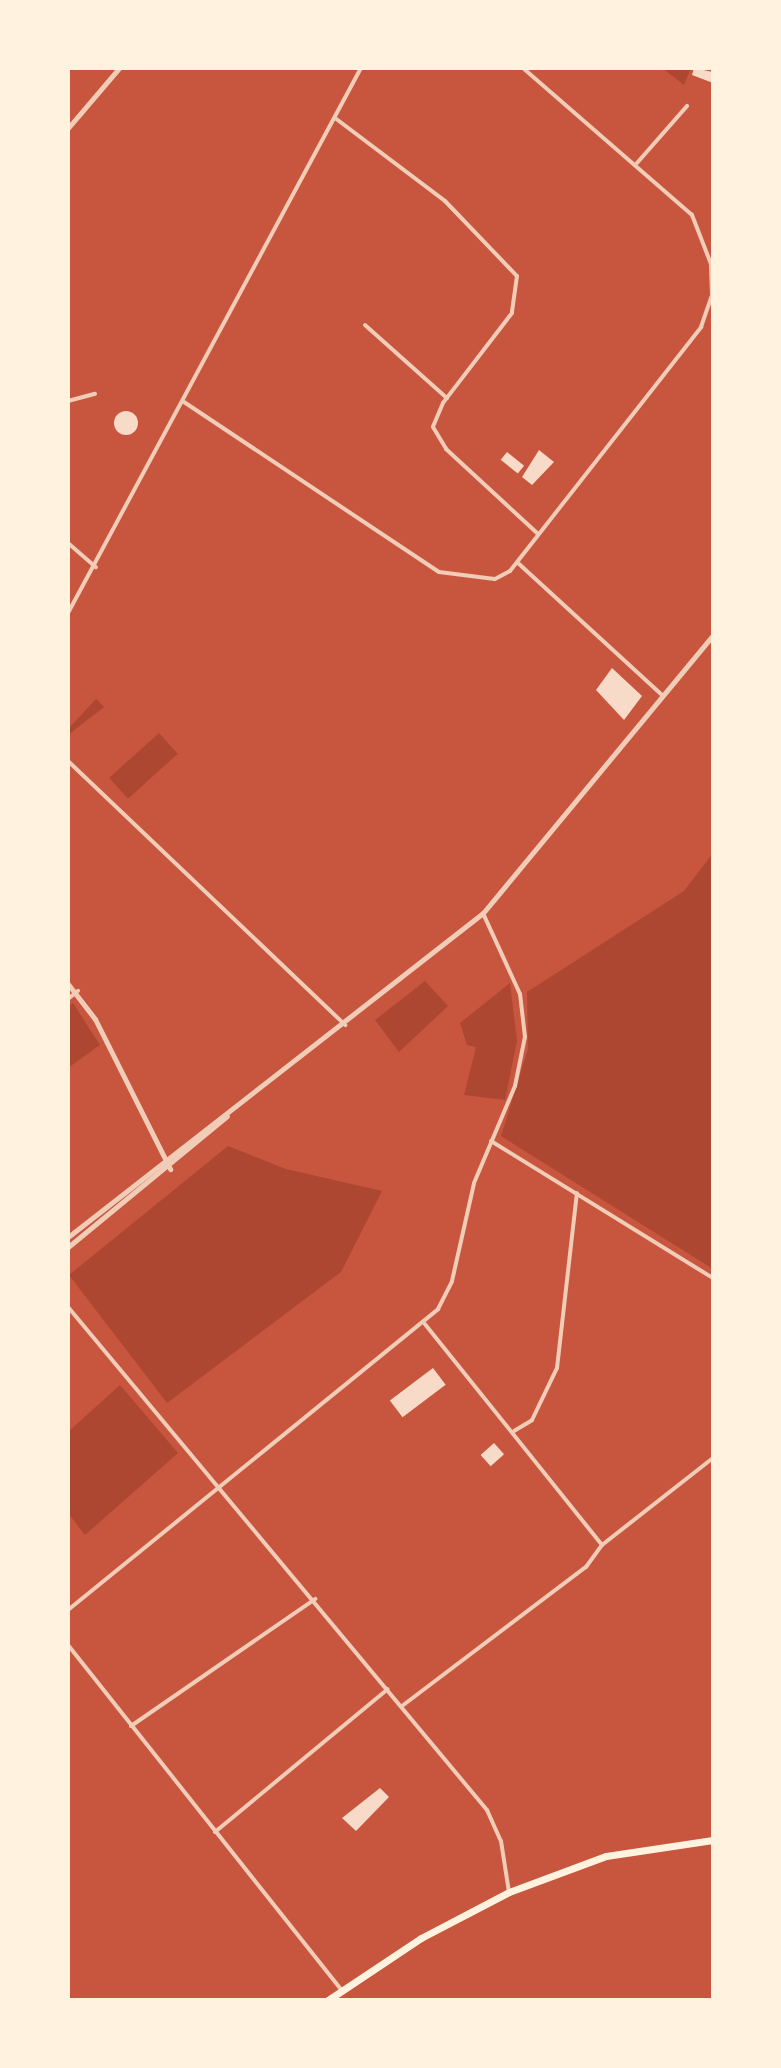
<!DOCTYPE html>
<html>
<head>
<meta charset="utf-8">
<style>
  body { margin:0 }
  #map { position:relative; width:781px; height:2068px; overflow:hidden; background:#c8553d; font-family:Spectral,serif }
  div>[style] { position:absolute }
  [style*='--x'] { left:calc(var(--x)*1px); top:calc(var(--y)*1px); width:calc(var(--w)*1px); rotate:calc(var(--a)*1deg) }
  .green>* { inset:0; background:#ae4732; transform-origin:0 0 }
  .building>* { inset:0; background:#f7dbc8; transform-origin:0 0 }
  .round { border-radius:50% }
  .minor>* { height:4px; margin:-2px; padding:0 2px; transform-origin:2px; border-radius:2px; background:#f1ccb7 }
  .tertiary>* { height:5px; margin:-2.5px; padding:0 2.5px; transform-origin:2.5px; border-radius:2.5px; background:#f1ccb7 }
  .primary>* { height:7px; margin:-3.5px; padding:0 3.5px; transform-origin:3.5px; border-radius:3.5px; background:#fff3e0 }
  span { translate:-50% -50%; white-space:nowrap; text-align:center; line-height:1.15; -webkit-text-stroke:6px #fff3e0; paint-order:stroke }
  .frame { position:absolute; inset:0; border:70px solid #fff3e0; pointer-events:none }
</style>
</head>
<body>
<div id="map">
  <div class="green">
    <i style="clip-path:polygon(662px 68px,691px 68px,684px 85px)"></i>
    <i style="clip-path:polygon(96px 699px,104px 707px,68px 735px,68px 729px)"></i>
    <i style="left:159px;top:733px;width:28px;height:67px;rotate:48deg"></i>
    <i style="clip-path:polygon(713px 853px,713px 1269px,501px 1136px,528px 1049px,527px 992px,684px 891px)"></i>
    <i style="clip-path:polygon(425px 981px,448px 1006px,399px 1052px,375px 1020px)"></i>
    <i style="clip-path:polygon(510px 983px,517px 1041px,505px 1100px,464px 1095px,476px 1047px,467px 1045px,460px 1023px)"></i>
    <i style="clip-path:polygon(73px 1003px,100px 1045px,68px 1068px,68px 1007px)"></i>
    <i style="clip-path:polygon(228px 1146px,286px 1169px,382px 1191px,341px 1272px,167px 1403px,69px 1275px)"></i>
    <i style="clip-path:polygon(120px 1385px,178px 1453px,85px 1535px,68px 1513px,68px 1432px)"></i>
  </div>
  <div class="building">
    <i style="clip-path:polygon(694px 68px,713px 72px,713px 83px,692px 75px)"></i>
    <i class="round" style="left:114px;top:411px;width:24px;height:24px"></i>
    <i style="clip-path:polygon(539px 450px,554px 462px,532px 485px,522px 477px)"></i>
    <i style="left:507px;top:452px;width:22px;height:10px;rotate:39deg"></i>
    <i style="clip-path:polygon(612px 668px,642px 696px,624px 720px,596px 690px)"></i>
    <i style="left:433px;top:1368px;width:21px;height:54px;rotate:53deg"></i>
    <i style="left:494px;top:1443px;width:15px;height:18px;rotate:48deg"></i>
    <i style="clip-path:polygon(380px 1788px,389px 1797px,356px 1831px,342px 1818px)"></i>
  </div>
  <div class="minor">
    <i style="--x:335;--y:118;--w:138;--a:37"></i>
    <i style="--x:445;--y:201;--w:104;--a:46.2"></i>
    <i style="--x:517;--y:276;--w:37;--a:98"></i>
    <i style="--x:512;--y:313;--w:113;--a:127.5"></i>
    <i style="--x:443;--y:403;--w:26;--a:113"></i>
    <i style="--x:433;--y:427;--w:26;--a:59"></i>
    <i style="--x:446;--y:449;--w:125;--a:42.7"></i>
    <i style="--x:637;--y:163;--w:76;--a:-48.7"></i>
    <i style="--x:365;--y:325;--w:110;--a:41.7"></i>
    <i style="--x:68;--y:401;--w:28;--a:-15"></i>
    <i style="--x:184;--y:402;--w:306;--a:33.7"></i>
    <i style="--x:439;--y:572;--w:56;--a:7.1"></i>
    <i style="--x:495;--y:579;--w:17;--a:-28"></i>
    <i style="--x:510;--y:571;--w:310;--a:-51.9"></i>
    <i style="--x:701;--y:327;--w:34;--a:-71"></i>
    <i style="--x:712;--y:295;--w:31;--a:-92"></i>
    <i style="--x:711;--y:264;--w:53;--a:-111.2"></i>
    <i style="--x:692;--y:215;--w:224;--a:-139"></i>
    <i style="--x:68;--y:543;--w:37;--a:41"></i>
    <i style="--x:518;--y:563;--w:195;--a:42.5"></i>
    <i style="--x:68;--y:613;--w:619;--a:-61.74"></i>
    <i style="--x:68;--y:761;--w:383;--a:43.6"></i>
    <i style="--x:68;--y:999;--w:13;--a:-39"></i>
    <i style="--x:491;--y:1141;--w:261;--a:31.7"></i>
    <i style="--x:68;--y:1307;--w:655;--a:50.21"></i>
    <i style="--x:487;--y:1810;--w:34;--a:66"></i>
    <i style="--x:501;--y:1841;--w:52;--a:81.1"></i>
    <i style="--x:514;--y:1431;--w:21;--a:-31"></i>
    <i style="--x:532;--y:1420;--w:58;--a:-64.3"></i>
    <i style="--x:557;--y:1368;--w:176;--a:-83.5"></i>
    <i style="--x:602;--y:1545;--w:141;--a:-38.1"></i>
    <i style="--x:68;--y:1610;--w:477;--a:-39.1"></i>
    <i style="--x:438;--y:1309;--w:31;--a:-63"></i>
    <i style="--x:452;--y:1281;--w:100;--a:-77.3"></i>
    <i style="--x:474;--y:1183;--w:105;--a:-67.1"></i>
    <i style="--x:515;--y:1086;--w:50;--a:-78.5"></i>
    <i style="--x:525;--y:1037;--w:43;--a:-96.6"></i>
    <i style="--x:520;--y:994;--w:89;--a:-114.6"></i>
    <i style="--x:68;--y:1645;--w:440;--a:51.6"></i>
    <i style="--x:402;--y:1706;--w:231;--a:-37.1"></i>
    <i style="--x:586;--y:1567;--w:27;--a:-54"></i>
    <i style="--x:602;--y:1545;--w:283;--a:-128.7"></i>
    <i style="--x:131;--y:1726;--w:224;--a:-34.6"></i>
    <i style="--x:215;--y:1832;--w:224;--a:-39.6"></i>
  </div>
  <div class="tertiary">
    <i style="--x:68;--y:128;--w:79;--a:-49.6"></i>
    <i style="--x:68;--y:984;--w:44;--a:52.4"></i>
    <i style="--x:95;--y:1019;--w:168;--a:63.4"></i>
    <i style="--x:68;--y:1237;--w:526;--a:-37.98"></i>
    <i style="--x:483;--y:913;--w:361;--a:-50.4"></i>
    <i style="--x:68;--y:1247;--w:206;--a:-39.5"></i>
  </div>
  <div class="primary">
    <i style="--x:328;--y:2000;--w:112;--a:-33.7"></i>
    <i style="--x:421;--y:1938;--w:99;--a:-27.6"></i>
    <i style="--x:509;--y:1892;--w:103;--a:-20.4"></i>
    <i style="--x:606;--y:1856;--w:108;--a:-8.5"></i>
  </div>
  <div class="frame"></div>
</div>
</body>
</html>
